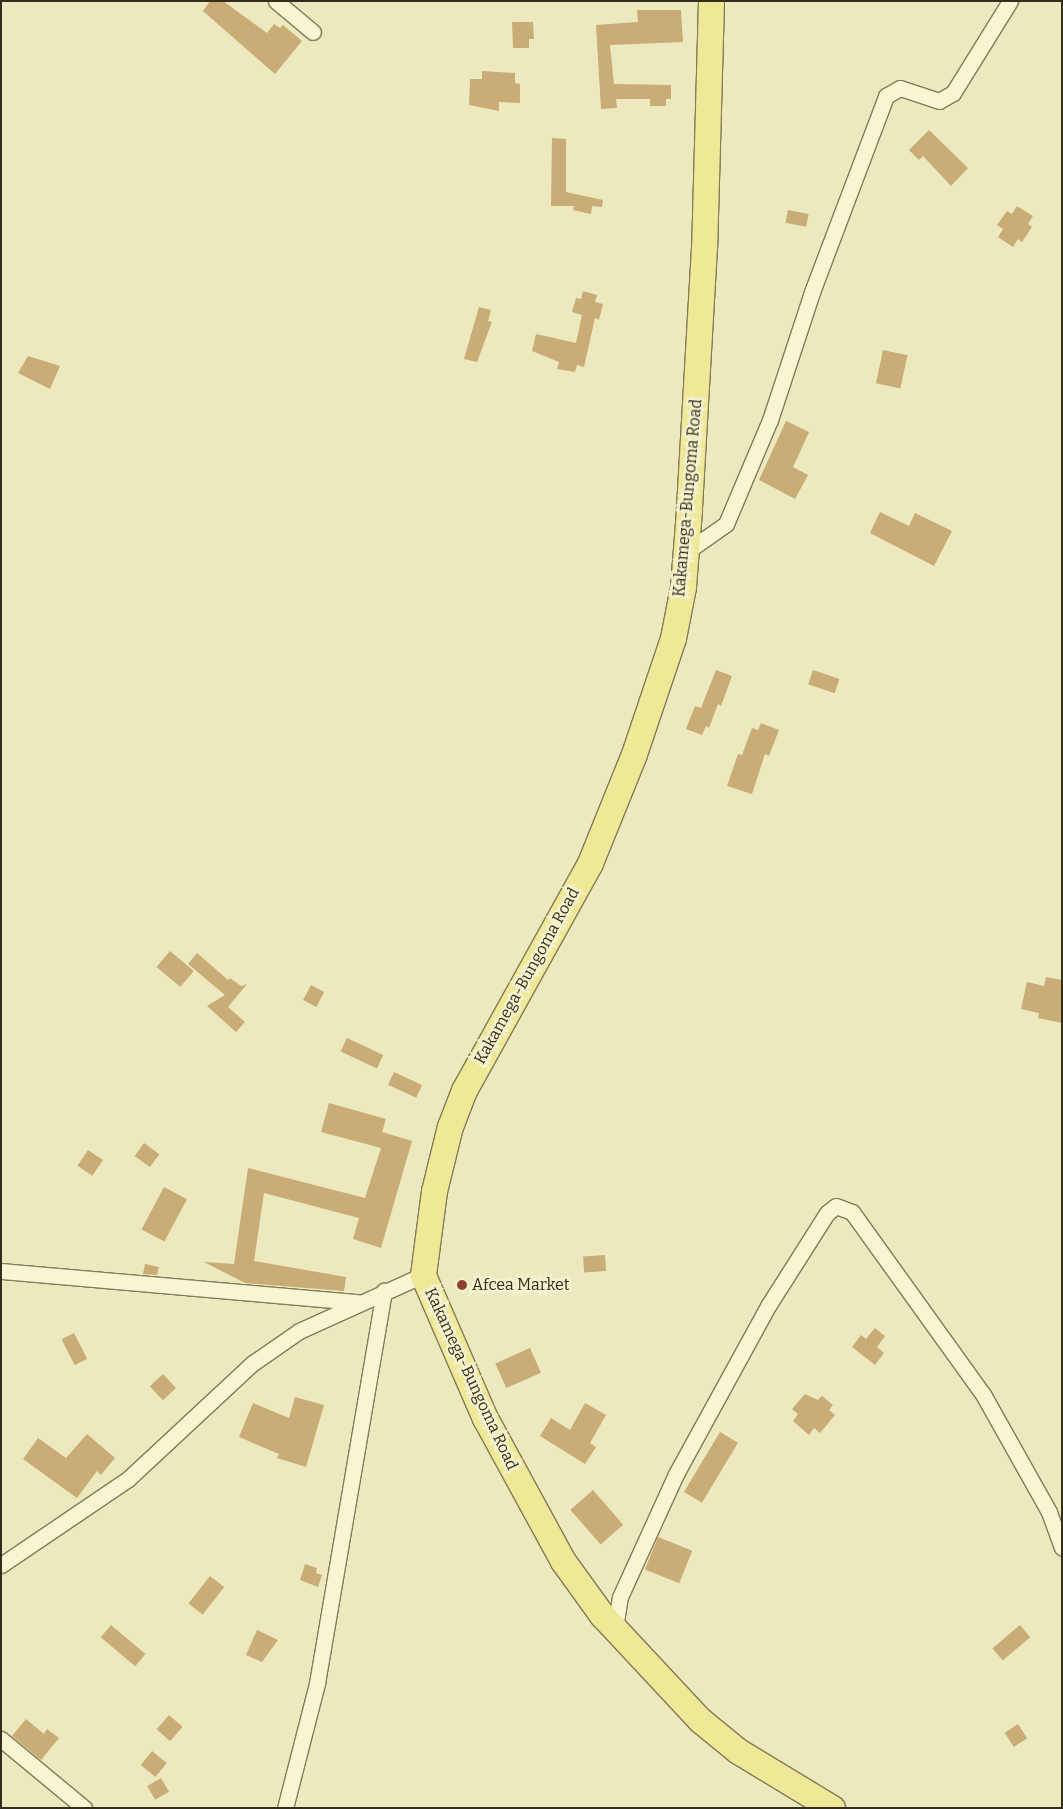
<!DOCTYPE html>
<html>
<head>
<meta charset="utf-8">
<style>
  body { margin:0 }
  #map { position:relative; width:1063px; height:1809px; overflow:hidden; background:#ece9bf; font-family:Bitter,serif }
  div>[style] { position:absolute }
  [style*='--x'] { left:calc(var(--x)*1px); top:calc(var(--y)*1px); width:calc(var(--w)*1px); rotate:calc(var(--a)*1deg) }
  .building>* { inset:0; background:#c9ac76; transform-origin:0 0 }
  .roads { filter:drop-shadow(1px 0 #847a58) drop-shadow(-1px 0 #847a58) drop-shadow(0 1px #847a58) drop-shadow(0 -1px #847a58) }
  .minor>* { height:15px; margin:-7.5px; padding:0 7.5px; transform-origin:7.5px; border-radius:7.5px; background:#f7f5d2 }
  .primary>* { height:25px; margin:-12.5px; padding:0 12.5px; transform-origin:12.5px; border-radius:12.5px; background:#efe897 }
  .dots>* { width:14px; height:14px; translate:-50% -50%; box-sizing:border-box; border:2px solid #f4f1cf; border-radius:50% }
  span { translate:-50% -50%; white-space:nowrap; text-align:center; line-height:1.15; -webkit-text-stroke:5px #f4f1cf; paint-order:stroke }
  .street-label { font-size:16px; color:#342d1c }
  .poi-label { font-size:16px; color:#342d1c }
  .left { translate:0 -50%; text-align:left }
  .frame { position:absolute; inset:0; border:2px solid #342d1c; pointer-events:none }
</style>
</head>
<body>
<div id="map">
  <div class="building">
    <i style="clip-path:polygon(210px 1px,223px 1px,267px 33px,274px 24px,280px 28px,283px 25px,302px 41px,275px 74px,203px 11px)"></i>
    <i style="clip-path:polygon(637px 10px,681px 10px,683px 42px,610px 45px,614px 84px,671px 85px,671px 99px,666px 99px,666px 106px,650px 106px,650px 99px,616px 99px,617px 108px,601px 109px,596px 25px,638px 22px)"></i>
    <i style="clip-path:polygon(512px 22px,533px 22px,534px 39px,529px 39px,529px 48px,513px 48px)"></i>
    <i style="clip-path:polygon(482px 71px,515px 73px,515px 83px,520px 84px,520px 103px,499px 102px,499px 111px,469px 105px,470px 79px,482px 79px)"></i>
    <i style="clip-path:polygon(929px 130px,968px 168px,951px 186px,923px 156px,919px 160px,909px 150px)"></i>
    <i style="clip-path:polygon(552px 138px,566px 139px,566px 192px,603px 200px,602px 207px,592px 206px,591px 214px,573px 210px,574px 206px,551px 206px)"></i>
    <i style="clip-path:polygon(1017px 206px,1033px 216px,1028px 224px,1032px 227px,1022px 242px,1018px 239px,1013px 247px,998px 237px,1003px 229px,997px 225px,1007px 211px,1012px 214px)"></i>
    <i style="left:788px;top:210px;width:21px;height:13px;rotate:11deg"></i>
    <i style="clip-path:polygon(583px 291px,597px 295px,595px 302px,603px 304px,599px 320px,595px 318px,584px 367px,577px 365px,575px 372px,557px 369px,559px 362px,532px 351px,536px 334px,576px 343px,582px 315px,572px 312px,576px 298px,581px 299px)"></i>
    <i style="clip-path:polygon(479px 307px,491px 310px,488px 321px,492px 322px,477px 362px,464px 359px)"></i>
    <i style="left:883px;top:350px;width:25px;height:34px;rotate:12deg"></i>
    <i style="clip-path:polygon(28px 356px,60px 366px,50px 389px,18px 373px)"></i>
    <i style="clip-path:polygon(786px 421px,809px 432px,793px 467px,808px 475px,795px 499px,759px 480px)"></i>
    <i style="clip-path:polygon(880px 512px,909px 526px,915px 513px,952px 531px,934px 566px,870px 533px)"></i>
    <i style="clip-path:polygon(716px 670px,732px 676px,721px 706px,718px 704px,709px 728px,706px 726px,702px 735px,686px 729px,695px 706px,701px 708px)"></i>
    <i style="left:813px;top:670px;width:28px;height:15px;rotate:19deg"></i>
    <i style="clip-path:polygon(761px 723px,779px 730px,769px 756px,765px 754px,752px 794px,727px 786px,738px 754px,742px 755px,752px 728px,758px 730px)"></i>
    <i style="left:170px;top:951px;width:31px;height:21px;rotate:40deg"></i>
    <i style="clip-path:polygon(197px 953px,228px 980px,230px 978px,241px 986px,247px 984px,228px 1007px,245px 1022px,236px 1032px,207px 1006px,225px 995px,188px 964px)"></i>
    <i style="clip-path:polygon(1046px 977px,1062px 980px,1062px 1023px,1038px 1018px,1039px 1013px,1021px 1009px,1027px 982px,1044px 986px)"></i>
    <i style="left:311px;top:985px;width:15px;height:17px;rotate:28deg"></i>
    <i style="left:347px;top:1038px;width:40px;height:15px;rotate:25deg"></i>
    <i style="left:394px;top:1072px;width:31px;height:14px;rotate:25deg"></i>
    <i style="clip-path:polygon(329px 1103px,386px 1119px,382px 1132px,412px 1141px,381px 1248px,353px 1239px,359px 1218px,264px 1193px,254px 1261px,346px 1277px,344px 1291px,245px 1283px,204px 1262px,234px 1264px,248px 1168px,365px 1198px,381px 1148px,321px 1132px)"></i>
    <i style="left:144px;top:1143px;width:19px;height:16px;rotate:36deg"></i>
    <i style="left:88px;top:1150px;width:18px;height:19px;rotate:34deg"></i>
    <i style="left:164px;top:1187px;width:26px;height:48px;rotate:28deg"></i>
    <i style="left:605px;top:1255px;width:16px;height:22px;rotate:86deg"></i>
    <i style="clip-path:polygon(145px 1264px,159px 1267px,157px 1275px,143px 1274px)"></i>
    <i style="clip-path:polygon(875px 1328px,885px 1336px,877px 1347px,884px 1353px,875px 1365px,852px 1347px,861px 1335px,866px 1339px)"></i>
    <i style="left:74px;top:1333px;width:29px;height:14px;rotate:63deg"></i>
    <i style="left:530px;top:1348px;width:27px;height:38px;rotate:66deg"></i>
    <i style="left:163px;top:1374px;width:19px;height:18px;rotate:47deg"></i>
    <i style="clip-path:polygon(805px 1394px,818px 1400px,822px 1396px,833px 1405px,829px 1410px,835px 1415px,820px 1433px,814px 1428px,809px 1435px,793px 1421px,798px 1414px,792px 1409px)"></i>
    <i style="clip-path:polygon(295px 1397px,324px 1405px,306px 1467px,277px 1458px,279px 1454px,239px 1437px,253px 1403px,289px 1418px)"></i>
    <i style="clip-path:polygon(585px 1403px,606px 1415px,590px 1443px,596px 1447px,585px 1464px,540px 1436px,551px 1418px,570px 1430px)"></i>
    <i style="left:720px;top:1432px;width:21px;height:70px;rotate:31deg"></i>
    <i style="clip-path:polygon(87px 1434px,115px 1458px,101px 1475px,97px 1471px,77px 1498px,23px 1459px,38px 1438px,66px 1458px)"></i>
    <i style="left:593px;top:1490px;width:46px;height:30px;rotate:49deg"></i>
    <i style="left:658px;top:1537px;width:37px;height:35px;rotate:22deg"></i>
    <i style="clip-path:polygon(305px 1564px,317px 1568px,316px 1573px,322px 1575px,318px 1587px,300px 1580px)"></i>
    <i style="left:210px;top:1576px;width:18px;height:35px;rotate:38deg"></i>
    <i style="left:111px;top:1625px;width:45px;height:16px;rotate:40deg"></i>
    <i style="left:1020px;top:1625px;width:16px;height:36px;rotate:50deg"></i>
    <i style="clip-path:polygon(257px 1630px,278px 1640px,262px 1662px,246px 1655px)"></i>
    <i style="left:169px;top:1715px;width:18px;height:19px;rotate:41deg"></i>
    <i style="clip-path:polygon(26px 1719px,44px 1734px,47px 1729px,59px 1738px,41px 1760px,12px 1736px)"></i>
    <i style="left:1018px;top:1724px;width:17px;height:16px;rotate:57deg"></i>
    <i style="left:152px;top:1751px;width:19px;height:18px;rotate:39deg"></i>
    <i style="left:161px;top:1778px;width:16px;height:16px;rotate:60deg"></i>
  </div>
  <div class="roads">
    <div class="minor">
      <i style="--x:276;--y:1;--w:48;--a:40"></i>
      <i style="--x:686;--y:552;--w:49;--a:-35"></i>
      <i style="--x:726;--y:524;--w:113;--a:-67.1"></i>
      <i style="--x:770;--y:420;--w:135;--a:-71.8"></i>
      <i style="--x:812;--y:292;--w:210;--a:-69.3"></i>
      <i style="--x:886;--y:96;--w:16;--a:-30"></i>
      <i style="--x:900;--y:88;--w:41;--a:18.4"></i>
      <i style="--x:939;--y:101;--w:16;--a:-30"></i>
      <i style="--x:953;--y:93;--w:108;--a:-58.2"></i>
      <i style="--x:1;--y:1271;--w:357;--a:5"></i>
      <i style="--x:1;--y:1565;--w:153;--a:-34.1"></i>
      <i style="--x:128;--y:1479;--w:171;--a:-42.9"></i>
      <i style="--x:253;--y:1363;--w:56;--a:-34.8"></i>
      <i style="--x:299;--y:1331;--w:136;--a:-24.3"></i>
      <i style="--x:615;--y:1628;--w:31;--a:-81"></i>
      <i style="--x:620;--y:1597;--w:135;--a:-65.5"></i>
      <i style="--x:676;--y:1474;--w:192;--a:-61.3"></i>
      <i style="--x:768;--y:1306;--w:110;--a:-57.6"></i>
      <i style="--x:827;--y:1213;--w:11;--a:-38"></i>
      <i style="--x:836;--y:1206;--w:17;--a:21"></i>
      <i style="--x:852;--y:1212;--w:226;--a:54.3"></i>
      <i style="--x:984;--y:1396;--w:133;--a:60.7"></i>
      <i style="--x:1049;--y:1512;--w:38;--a:70"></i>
      <i style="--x:1;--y:1739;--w:108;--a:39.7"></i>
      <i style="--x:285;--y:1808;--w:129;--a:-75.6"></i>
      <i style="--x:317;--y:1683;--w:398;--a:-80.3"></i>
    </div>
    <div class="primary">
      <i style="--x:711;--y:1;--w:246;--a:91.6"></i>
      <i style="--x:704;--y:247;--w:263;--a:93.3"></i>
      <i style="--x:689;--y:510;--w:77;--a:94.5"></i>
      <i style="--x:683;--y:587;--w:52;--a:101.1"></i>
      <i style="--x:673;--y:638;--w:122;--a:108.6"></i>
      <i style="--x:634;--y:754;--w:118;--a:112"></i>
      <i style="--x:590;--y:863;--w:260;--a:119"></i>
      <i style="--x:464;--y:1090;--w:39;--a:111"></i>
      <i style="--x:450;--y:1126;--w:67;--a:103.8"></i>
      <i style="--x:434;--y:1191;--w:85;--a:97.5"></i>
      <i style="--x:423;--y:1275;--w:156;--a:66.6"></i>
      <i style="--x:485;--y:1418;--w:163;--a:61.4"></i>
      <i style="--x:563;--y:1561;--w:67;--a:54.2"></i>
      <i style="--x:602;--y:1615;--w:144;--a:47"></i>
      <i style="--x:700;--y:1720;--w:49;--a:39.2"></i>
      <i style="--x:738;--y:1751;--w:110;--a:31.2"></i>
    </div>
  </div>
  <div class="dots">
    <i style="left:462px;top:1285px;background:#90412b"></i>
  </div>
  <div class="street-label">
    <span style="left:688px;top:498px;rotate:-85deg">Kakamega-Bungoma Road</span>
    <span style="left:527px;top:976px;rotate:-61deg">Kakamega-Bungoma Road</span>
    <span style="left:471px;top:1379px;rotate:65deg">Kakamega-Bungoma Road</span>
  </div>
  <div class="poi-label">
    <span class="left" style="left:472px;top:1285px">Afcea Market</span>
  </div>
  <div class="frame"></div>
</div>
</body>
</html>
